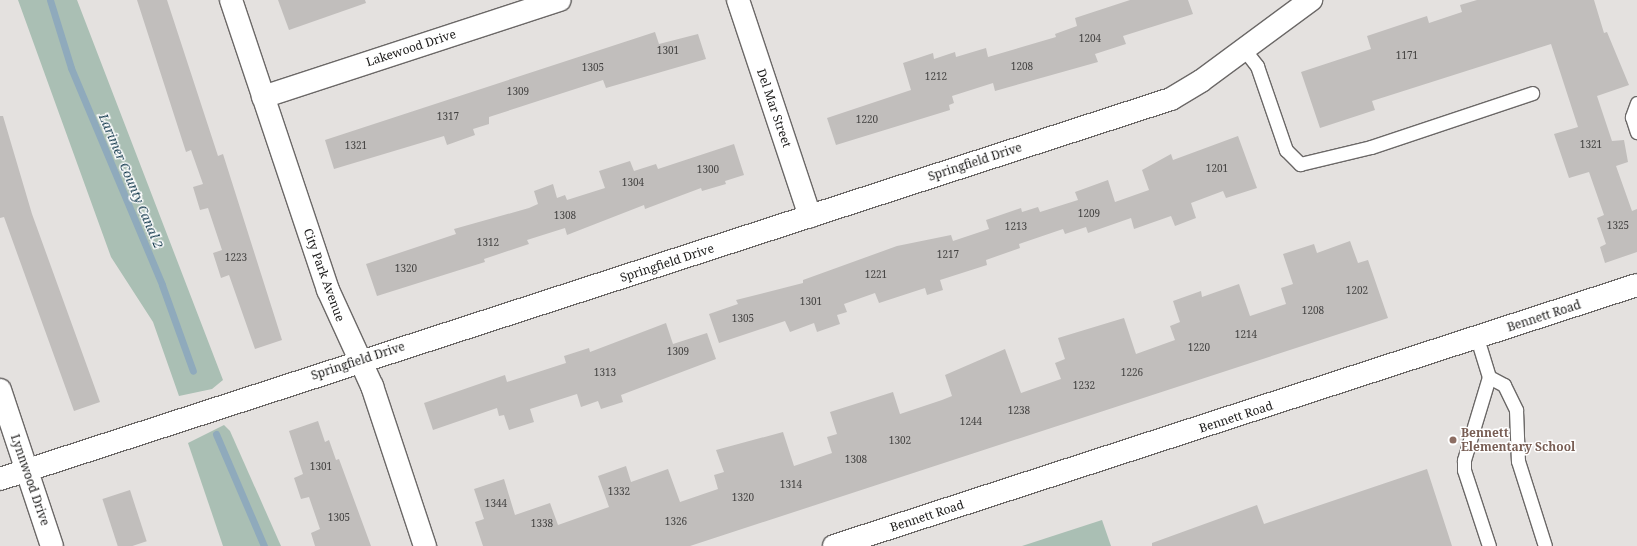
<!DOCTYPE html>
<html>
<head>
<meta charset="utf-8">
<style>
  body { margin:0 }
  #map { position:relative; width:1637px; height:546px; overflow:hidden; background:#e4e1df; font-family:"Noto Serif",serif }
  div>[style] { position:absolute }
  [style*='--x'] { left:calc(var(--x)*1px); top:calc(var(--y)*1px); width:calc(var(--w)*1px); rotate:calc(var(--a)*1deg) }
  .green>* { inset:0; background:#aabfb4 }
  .stream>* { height:7px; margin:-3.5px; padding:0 3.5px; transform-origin:3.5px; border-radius:3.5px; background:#8faabc }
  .building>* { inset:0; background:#c1bebc; transform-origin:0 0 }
  .roads { filter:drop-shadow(1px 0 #6b6867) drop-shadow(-1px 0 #6b6867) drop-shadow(0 1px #6b6867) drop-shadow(0 -1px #6b6867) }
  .service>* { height:13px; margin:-6.5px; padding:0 6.5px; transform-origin:6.5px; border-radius:6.5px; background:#fff }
  .minor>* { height:22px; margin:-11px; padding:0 11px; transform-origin:11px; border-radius:11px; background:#fff }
  .dots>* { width:11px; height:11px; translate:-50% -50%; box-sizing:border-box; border:2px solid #fff; border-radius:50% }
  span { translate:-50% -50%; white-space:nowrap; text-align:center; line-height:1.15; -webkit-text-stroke:3px #fff; paint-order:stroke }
  .number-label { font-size:10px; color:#444342 }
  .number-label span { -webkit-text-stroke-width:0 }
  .street-label { font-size:12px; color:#1b1a19 }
  .education-label { font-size:12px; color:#785e54; font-weight:700 }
  .left { translate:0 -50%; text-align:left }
  .water-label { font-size:13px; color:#072f43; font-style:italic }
</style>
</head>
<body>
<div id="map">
  <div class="green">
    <i style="clip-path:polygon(18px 0,77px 0,223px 380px,212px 389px,179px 396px,153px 322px,111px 257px)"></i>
    <i style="clip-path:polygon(224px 425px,230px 431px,281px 546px,223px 546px,188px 443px)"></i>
    <i style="clip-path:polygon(1102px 520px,1111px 546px,1022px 546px)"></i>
  </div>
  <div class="stream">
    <i style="--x:50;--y:0;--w:71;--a:72.8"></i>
    <i style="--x:71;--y:68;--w:235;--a:67.2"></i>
    <i style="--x:162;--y:285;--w:91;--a:70.2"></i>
    <i style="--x:216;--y:434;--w:122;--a:66.8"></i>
  </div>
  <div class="building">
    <i style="clip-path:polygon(137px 0,167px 0,218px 156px,223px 154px,282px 340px,255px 349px,229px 275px,221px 278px,213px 253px,222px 250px,208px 208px,200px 210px,193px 187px,203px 184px,191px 150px,186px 152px)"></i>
    <i style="clip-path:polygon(278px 0,365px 0,366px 3px,289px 30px)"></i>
    <i style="clip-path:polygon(1130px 0,1188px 0,1193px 14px,1123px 36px,1126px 44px,1095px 54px,1098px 62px,995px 91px,993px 83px,952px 96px,954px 103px,949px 105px,950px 110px,836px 145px,827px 118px,911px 90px,903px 63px,933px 53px,934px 59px,955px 52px,956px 57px,986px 48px,988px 57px,1056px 37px,1055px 34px,1077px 26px,1075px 18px)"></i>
    <i style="clip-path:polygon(1477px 0,1594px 0,1604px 33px,1607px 32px,1629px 85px,1597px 96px,1612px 141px,1624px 140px,1628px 162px,1616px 166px,1632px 211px,1637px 209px,1637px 252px,1605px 263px,1600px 247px,1606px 244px,1597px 218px,1604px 215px,1589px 172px,1569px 178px,1554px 134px,1578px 127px,1551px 44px,1372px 101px,1375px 110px,1320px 128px,1301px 72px,1371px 49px,1367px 36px,1427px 16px,1429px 23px,1462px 12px,1460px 5px)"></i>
    <i style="clip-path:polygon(655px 32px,659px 44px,698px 34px,706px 59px,606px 88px,603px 80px,489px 117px,489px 124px,473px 129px,475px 135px,447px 145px,444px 136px,334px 169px,325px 140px)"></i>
    <i style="clip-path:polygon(0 116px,3px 116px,32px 214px,100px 402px,74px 411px,4px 217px,0 218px)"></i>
    <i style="clip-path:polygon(1238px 136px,1257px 188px,1226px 198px,1223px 191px,1191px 203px,1196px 218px,1175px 226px,1171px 216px,1134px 229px,1131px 218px,1088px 233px,1086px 227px,1065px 234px,1063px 229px,1019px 244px,1020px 248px,986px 260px,987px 265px,940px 280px,943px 290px,927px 295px,925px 288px,879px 303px,875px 293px,844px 304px,847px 312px,837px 315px,840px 324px,817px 332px,814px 323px,790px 332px,785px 321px,719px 343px,709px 314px,738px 304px,736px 300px,803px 283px,803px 280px,897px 246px,951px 235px,953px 241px,989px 229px,986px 220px,1021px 208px,1022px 212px,1038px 207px,1040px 212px,1078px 200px,1075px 192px,1108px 180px,1115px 202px,1149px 190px,1142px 170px,1171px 154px,1173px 160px)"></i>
    <i style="clip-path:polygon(734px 144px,744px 175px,725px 181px,726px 184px,702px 191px,701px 188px,645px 209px,644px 205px,567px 235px,565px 228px,527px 240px,529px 244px,484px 259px,485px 262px,377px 296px,366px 264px,456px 234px,454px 229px,529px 208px,538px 204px,534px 191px,553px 184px,557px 198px,565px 195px,567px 200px,605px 188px,599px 171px,630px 161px,634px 171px,656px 164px,658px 169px)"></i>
    <i style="clip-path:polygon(1350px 241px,1358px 263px,1368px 260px,1388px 318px,690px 546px,483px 546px,475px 522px,484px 519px,474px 489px,504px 479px,515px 515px,550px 503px,558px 525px,609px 507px,598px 476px,626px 466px,631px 482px,668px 469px,680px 502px,718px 489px,714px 475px,724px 472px,716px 450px,783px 432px,794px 466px,832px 453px,827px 437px,837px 434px,830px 412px,893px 392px,900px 414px,942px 400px,952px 396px,945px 375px,1005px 349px,1021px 393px,1061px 379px,1055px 363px,1065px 359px,1058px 338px,1124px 318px,1136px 354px,1175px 340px,1170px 326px,1180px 322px,1173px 301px,1201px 291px,1202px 297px,1239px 284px,1250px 316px,1286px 304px,1281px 288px,1293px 284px,1283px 254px,1314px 244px,1317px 253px)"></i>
    <i style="clip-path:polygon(666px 323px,673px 344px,707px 333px,716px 359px,621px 395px,623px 402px,601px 409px,598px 401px,581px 407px,577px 394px,530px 409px,534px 422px,509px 430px,504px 415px,499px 416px,497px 408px,433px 430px,424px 403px,505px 375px,507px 382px,566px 363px,564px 356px,589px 348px,590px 352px)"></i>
    <i style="clip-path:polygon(318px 421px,325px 442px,329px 440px,336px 460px,339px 459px,371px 546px,315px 546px,311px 533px,320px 529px,309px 497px,301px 499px,294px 478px,303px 474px,289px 431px)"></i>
    <i style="clip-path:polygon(1427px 469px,1452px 546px,1152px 546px,1152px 543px,1257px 505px,1264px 524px)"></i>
    <i style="left:130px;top:490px;width:54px;height:29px;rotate:72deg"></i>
  </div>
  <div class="roads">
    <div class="service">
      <i style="--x:1243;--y:48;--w:23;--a:52"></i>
      <i style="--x:1257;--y:66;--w:89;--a:71"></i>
      <i style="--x:1286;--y:150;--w:20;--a:45"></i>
      <i style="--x:1300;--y:164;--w:73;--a:-13.5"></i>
      <i style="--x:1371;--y:147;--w:170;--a:-18.5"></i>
      <i style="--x:1637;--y:103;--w:15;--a:110"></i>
      <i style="--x:1632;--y:117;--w:16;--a:72"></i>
      <i style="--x:1477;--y:338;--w:41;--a:72.9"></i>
      <i style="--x:1489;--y:377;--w:87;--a:106.8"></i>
      <i style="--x:1464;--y:460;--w:10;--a:90"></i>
      <i style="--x:1464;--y:470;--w:80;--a:71.8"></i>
      <i style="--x:1489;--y:377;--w:17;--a:28"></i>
      <i style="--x:1504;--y:385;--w:28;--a:64"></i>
      <i style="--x:1516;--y:410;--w:51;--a:87.8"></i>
      <i style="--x:1518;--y:461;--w:89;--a:72.4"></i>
    </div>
    <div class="minor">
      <i style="--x:231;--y:0;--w:306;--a:71.5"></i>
      <i style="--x:328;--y:290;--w:106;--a:65.4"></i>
      <i style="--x:372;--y:386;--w:169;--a:71.7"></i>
      <i style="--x:738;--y:0;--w:228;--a:71.6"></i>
      <i style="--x:263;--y:97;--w:312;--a:-18.1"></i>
      <i style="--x:0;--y:390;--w:164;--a:71.6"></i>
      <i style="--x:0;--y:479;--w:1231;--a:-17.98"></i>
      <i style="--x:1171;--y:99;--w:35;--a:-31"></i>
      <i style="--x:1201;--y:81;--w:137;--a:-36.4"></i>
      <i style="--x:834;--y:546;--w:844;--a:-18.01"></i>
    </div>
  </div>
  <div class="dots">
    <i style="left:1453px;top:440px;background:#8d6e63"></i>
  </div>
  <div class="number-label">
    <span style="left:1090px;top:39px">1204</span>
    <span style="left:668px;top:51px">1301</span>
    <span style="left:1407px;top:56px">1171</span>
    <span style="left:1022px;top:67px">1208</span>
    <span style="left:593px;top:68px">1305</span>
    <span style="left:936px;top:77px">1212</span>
    <span style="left:518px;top:92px">1309</span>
    <span style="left:448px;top:117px">1317</span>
    <span style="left:867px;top:120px">1220</span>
    <span style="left:1591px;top:145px">1321</span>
    <span style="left:356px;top:146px">1321</span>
    <span style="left:1217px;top:169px">1201</span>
    <span style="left:708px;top:170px">1300</span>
    <span style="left:633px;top:183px">1304</span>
    <span style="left:1089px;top:214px">1209</span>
    <span style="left:565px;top:216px">1308</span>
    <span style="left:1618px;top:226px">1325</span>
    <span style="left:1016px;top:227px">1213</span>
    <span style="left:488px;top:243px">1312</span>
    <span style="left:948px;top:255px">1217</span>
    <span style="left:236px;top:258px">1223</span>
    <span style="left:406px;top:269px">1320</span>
    <span style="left:876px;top:275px">1221</span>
    <span style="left:1357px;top:291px">1202</span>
    <span style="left:811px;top:302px">1301</span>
    <span style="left:1313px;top:311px">1208</span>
    <span style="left:743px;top:319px">1305</span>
    <span style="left:1246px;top:335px">1214</span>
    <span style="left:1199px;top:348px">1220</span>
    <span style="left:678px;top:352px">1309</span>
    <span style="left:605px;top:373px">1313</span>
    <span style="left:1132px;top:373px">1226</span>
    <span style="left:1084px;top:386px">1232</span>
    <span style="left:1019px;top:411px">1238</span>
    <span style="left:971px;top:422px">1244</span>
    <span style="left:900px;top:441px">1302</span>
    <span style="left:856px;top:460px">1308</span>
    <span style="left:321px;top:467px">1301</span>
    <span style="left:791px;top:485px">1314</span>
    <span style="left:619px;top:492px">1332</span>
    <span style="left:743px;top:498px">1320</span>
    <span style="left:496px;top:504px">1344</span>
    <span style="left:339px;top:518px">1305</span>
    <span style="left:676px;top:522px">1326</span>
    <span style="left:542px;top:524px">1338</span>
  </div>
  <div class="street-label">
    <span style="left:411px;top:48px;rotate:-18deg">Lakewood Drive</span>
    <span style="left:774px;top:108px;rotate:71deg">Del Mar Street</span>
    <span style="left:975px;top:162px;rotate:-18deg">Springfield Drive</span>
    <span style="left:667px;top:263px;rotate:-18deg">Springfield Drive</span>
    <span style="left:324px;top:275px;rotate:70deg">City Park Avenue</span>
    <span style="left:1544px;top:316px;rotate:-18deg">Bennett Road</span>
    <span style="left:358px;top:361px;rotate:-18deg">Springfield Drive</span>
    <span style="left:1236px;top:417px;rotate:-18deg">Bennett Road</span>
    <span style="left:30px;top:480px;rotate:71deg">Lynnwood Drive</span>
    <span style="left:927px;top:516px;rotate:-18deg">Bennett Road</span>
  </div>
  <div class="education-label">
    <span class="left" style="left:1461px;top:440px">Bennett<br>Elementary School</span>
  </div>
  <div class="water-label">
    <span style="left:131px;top:181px;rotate:67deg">Larimer County Canal 2</span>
  </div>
</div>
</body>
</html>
